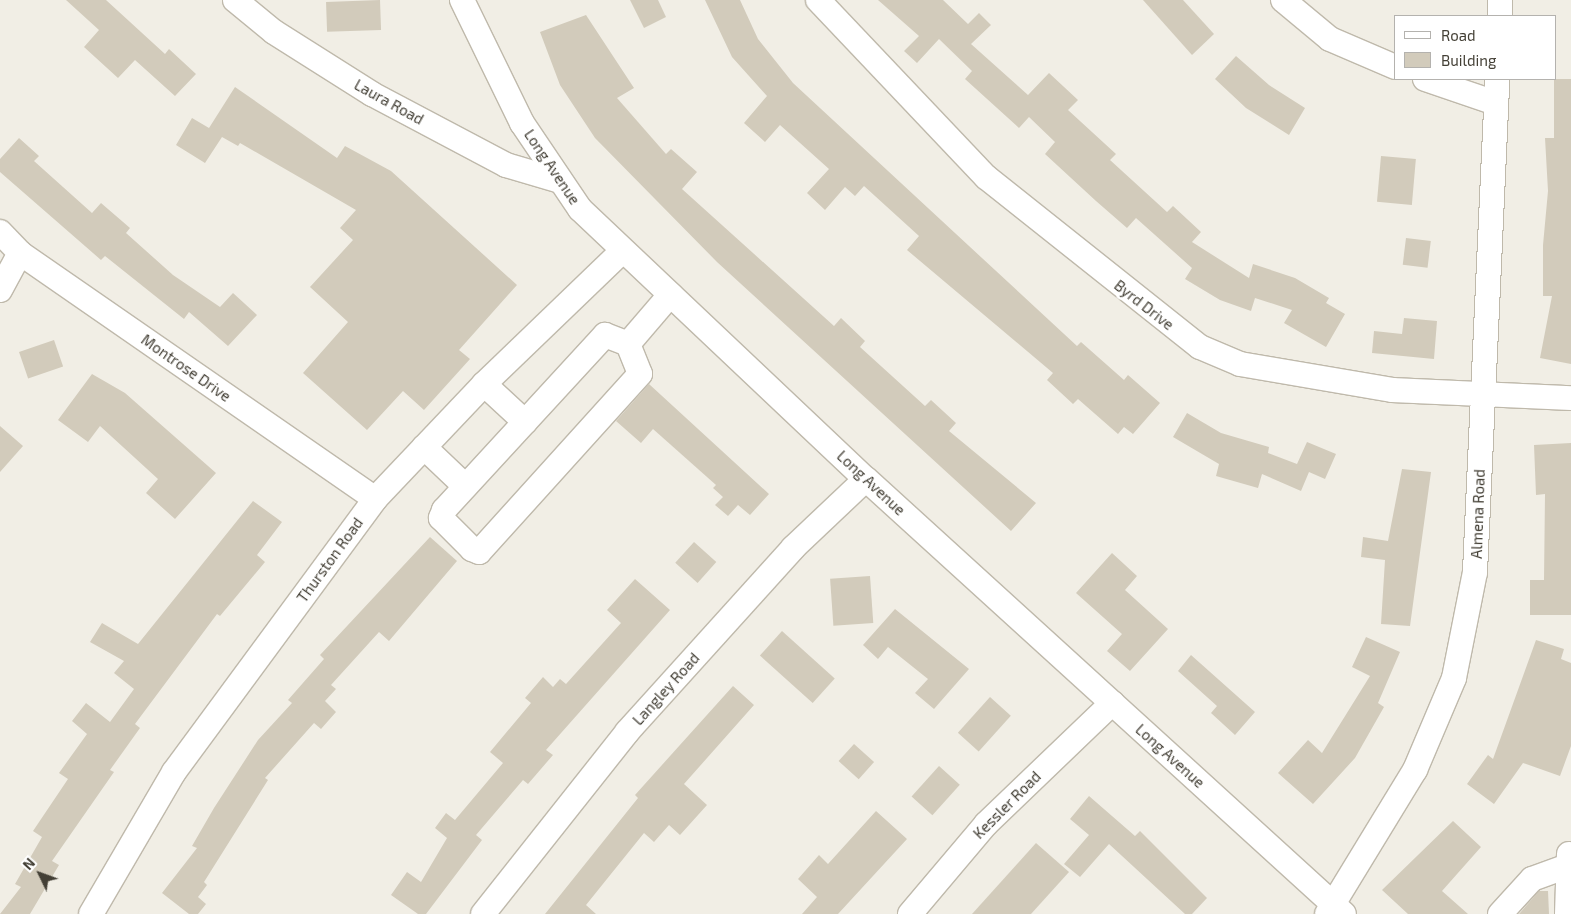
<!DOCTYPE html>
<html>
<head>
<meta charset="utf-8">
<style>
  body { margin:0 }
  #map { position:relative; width:1571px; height:914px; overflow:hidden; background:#f1eee5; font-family:"Exo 2",sans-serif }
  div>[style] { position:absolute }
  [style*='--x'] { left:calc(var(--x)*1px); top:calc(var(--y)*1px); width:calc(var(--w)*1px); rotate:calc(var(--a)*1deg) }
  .building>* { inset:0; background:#d2cbbb; transform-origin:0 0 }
  .roads { filter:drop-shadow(1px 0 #bfb9ab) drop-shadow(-1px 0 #bfb9ab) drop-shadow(0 1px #bfb9ab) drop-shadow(0 -1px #bfb9ab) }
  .minor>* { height:24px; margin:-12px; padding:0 12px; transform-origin:12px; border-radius:12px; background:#fff }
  span { translate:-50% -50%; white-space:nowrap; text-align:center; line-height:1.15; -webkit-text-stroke:5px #fff; paint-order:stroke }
  .street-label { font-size:15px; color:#433f35 }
  .legend { position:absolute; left:1394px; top:15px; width:162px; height:65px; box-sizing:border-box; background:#fff; border:1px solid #b4b2ae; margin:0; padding:6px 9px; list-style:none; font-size:15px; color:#433f35 }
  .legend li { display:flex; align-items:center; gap:10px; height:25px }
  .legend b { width:25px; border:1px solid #b4b2ae }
  .north { position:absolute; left:15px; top:849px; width:50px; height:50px; -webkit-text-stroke:4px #fff; paint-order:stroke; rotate:312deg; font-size:14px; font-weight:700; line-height:20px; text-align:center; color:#433f35 }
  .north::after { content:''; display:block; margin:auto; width:18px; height:22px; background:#433f35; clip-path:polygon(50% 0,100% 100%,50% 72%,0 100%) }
</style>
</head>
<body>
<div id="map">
  <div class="building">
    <i style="clip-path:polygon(66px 0,106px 0,165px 54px,169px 49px,196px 74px,175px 96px,135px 60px,118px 78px,84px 47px,99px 30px)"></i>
    <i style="left:380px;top:0;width:30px;height:54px;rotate:88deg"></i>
    <i style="clip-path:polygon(630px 0,658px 0,666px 17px,644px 28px)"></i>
    <i style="clip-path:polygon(705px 0,740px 0,758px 39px,793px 83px,1077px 346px,1081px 342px,1124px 380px,1128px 375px,1160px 403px,1133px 434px,1124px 427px,1118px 434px,1078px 399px,1073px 404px,1047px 380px,1053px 373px,907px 250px,919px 236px,864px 186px,855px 196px,845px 187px,825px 210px,807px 193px,829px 169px,780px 125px,765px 142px,744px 123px,767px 96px,732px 57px)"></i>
    <i style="clip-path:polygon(878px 0,943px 0,968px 24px,979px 13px,991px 25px,971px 44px,1028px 95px,1049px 73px,1078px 100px,1068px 110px,1116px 154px,1110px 160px,1167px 212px,1173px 206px,1201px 232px,1192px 242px,1249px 278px,1253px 264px,1295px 278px,1329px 298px,1326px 303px,1345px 314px,1326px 347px,1284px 323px,1292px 310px,1255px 298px,1251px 311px,1220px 300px,1185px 279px,1192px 268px,1136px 218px,1127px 228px,1096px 201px,1045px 154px,1055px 142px,1029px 117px,1019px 128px,965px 79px,972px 71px,939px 39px,917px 63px,904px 51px,919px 36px)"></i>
    <i style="clip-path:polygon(1143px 0,1183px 0,1214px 34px,1192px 55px)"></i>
    <i style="clip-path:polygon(586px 15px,634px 88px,617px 98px,666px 154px,671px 149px,697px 172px,682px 189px,834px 326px,841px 318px,865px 341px,860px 347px,925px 406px,931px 400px,956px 423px,949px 431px,1036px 503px,1011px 531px,717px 262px,595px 138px,560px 85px,540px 32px)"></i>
    <i style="clip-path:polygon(1236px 56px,1269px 85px,1305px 108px,1289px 135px,1246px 108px,1215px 79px)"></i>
    <i style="clip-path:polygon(1554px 79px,1571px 79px,1571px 364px,1540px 358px,1552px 296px,1543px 296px,1543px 245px,1548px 191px,1545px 138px,1554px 138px)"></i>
    <i style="clip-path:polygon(235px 87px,337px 158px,345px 146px,391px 171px,517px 285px,459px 350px,470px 359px,424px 410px,403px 391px,367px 430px,303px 373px,348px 322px,310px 287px,353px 240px,340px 228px,356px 210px,240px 143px,238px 146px,222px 137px,205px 163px,176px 145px,192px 118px,209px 128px)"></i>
    <i style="clip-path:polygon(19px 138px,39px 156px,34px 161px,92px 213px,101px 203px,130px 228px,126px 233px,173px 275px,220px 307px,233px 293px,257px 315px,228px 346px,189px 312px,184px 319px,105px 256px,101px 260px,0 172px,0 159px)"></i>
    <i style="left:1381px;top:156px;width:35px;height:46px;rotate:5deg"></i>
    <i style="left:1406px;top:238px;width:25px;height:27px;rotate:7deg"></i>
    <i style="clip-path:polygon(1404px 318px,1437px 321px,1434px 359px,1372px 353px,1374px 331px,1402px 334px)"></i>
    <i style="left:54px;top:340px;width:28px;height:37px;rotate:71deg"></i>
    <i style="clip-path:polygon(92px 374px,125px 393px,216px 473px,175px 519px,146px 493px,158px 479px,100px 426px,88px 442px,58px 420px)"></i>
    <i style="clip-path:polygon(649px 384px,769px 494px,750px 515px,738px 505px,728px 516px,715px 505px,723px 497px,713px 488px,716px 485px,653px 429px,641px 443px,616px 421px)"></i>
    <i style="clip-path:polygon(1187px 413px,1221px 433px,1269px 447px,1268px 453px,1297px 464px,1307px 442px,1336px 454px,1325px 479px,1309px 472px,1301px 491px,1262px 474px,1258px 488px,1216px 476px,1219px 464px,1173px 437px)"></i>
    <i style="clip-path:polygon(0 426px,23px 446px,0 472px)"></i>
    <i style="clip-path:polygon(1571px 443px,1571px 615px,1530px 615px,1530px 580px,1544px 580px,1545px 494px,1536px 495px,1534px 445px)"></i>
    <i style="clip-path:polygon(1402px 469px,1431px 472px,1410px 626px,1381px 624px,1385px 560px,1361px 557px,1363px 537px,1388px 541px)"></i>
    <i style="clip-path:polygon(253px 501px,282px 522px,257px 555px,265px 562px,220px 616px,217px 614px,135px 724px,140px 728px,110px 770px,114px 772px,52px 861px,59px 865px,30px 914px,0 914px,21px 887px,15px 884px,42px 837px,33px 831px,68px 779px,59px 773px,87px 734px,72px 721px,86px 703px,110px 722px,134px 689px,114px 673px,124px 661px,90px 642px,102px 623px,138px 644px)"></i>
    <i style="clip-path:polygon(430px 537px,457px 561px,389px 641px,379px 632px,331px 685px,336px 689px,325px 701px,336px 712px,321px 729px,314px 723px,265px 778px,268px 780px,204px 882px,207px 885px,198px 897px,206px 904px,198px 914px,189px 914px,162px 893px,197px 848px,192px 846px,214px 808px,258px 740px,292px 703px,288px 700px,324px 659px,320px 655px)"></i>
    <i style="left:694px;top:542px;width:30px;height:28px;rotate:42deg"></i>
    <i style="clip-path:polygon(1112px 553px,1137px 576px,1125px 590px,1168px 629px,1130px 671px,1107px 651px,1122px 634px,1076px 593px)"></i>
    <i style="left:870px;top:576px;width:47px;height:40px;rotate:86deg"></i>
    <i style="clip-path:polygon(635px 579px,670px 610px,546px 750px,553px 755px,528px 784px,523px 780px,476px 835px,482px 840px,426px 914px,418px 914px,391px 895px,407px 872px,421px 882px,447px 838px,435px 828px,446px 813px,455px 820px,503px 763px,490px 752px,531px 703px,525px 698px,543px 677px,553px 687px,560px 679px,566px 684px,621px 623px,607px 610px)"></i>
    <i style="clip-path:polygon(895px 609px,969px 669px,934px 709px,915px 693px,928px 679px,888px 647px,878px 659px,863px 645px)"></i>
    <i style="left:782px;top:631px;width:71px;height:33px;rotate:42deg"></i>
    <i style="clip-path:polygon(1366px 637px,1400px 652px,1378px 703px,1384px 707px,1355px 758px,1313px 804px,1278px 773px,1308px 740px,1322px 753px,1370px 676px,1352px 667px)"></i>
    <i style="clip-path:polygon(1536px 640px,1564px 649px,1561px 659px,1571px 663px,1571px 746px,1560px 776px,1523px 763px,1494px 804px,1467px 784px,1488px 755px,1493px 759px)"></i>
    <i style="clip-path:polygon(1191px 655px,1255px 712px,1235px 735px,1211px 713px,1217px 706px,1178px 671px)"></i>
    <i style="clip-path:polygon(733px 686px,754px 705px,684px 784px,707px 805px,680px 835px,669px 825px,654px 842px,644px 833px,586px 905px,596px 914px,545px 914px,638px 798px,635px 795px)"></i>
    <i style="left:990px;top:697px;width:28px;height:48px;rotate:42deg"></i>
    <i style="left:854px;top:744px;width:27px;height:23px;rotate:42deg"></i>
    <i style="left:939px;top:766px;width:28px;height:41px;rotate:42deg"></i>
    <i style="clip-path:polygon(1089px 796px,1135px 836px,1140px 831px,1207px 898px,1192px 914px,1185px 914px,1109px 844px,1080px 877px,1064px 864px,1089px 835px,1070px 819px)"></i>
    <i style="clip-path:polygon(876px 811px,907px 839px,838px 914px,802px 914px,817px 897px,798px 879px,819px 855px,828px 864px)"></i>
    <i style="clip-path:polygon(1453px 821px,1481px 847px,1442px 891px,1468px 914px,1408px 914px,1382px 890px)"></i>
    <i style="clip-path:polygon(1036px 843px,1069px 872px,1031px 914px,972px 914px)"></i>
    <i style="clip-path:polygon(1539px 891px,1548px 891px,1549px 914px,1519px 914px)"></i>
  </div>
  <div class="roads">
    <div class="minor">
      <i style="--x:235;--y:0;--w:50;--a:39.4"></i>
      <i style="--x:274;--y:32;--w:116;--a:32.3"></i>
      <i style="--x:372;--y:94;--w:152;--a:27.9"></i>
      <i style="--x:506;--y:165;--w:53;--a:16.4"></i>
      <i style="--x:462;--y:0;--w:137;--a:64"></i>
      <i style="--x:522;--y:123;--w:104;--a:56"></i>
      <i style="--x:580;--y:209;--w:393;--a:43.4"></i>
      <i style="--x:866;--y:479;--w:646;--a:42.3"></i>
      <i style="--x:818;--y:0;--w:244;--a:46.5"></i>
      <i style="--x:986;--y:177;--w:273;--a:38.5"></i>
      <i style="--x:1200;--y:347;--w:43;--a:23"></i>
      <i style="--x:1240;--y:364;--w:154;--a:9.7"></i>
      <i style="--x:1392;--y:390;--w:179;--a:2.6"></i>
      <i style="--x:1283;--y:0;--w:61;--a:39.7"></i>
      <i style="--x:1330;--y:39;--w:71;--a:23.3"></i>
      <i style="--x:1500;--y:16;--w:16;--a:-90"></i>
      <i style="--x:1425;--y:79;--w:75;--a:18.7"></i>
      <i style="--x:0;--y:232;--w:29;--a:46"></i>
      <i style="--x:20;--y:253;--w:432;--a:34.7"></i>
      <i style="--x:0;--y:290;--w:42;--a:-61.6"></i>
      <i style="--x:605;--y:335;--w:25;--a:21"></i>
      <i style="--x:628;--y:344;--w:32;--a:68"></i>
      <i style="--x:640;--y:374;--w:240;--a:132.1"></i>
      <i style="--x:479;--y:552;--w:8;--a:-157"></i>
      <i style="--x:472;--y:549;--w:44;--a:-135"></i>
      <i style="--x:441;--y:518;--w:9;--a:-69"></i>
      <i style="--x:444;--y:510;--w:238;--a:-47.4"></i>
      <i style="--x:628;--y:344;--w:65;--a:-49.4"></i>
      <i style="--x:484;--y:384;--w:56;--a:42.8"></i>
      <i style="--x:424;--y:447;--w:57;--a:43.6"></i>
      <i style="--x:91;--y:914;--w:164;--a:-59.7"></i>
      <i style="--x:174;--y:772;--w:339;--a:-53.6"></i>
      <i style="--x:375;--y:499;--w:158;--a:-46.5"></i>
      <i style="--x:484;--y:384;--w:192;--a:-43.9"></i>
      <i style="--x:483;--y:914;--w:232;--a:-51.6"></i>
      <i style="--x:627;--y:732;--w:248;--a:-47.9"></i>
      <i style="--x:793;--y:548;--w:100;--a:-43.4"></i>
      <i style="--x:910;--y:914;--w:118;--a:-49.8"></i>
      <i style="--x:986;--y:824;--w:175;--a:-43.8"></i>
      <i style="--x:1327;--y:914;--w:169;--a:-58.6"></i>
      <i style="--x:1415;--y:770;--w:100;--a:-67"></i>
      <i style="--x:1454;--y:678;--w:108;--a:-78.8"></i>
      <i style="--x:1475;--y:572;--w:493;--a:-87.4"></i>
      <i style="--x:1500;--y:914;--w:47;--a:-47.6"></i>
      <i style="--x:1532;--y:879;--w:38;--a:-20"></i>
      <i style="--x:1567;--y:914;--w:60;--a:-88.1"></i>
    </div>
  </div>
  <div class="street-label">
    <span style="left:389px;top:102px;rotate:29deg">Laura Road</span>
    <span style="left:552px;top:167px;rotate:56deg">Long Avenue</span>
    <span style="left:1144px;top:305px;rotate:38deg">Byrd Drive</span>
    <span style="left:186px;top:368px;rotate:35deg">Montrose Drive</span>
    <span style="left:871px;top:483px;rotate:43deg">Long Avenue</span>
    <span style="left:1478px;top:514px;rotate:-88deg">Almena Road</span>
    <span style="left:330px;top:560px;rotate:-54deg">Thurston Road</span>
    <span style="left:666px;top:689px;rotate:-48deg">Langley Road</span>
    <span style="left:1170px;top:756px;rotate:42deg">Long Avenue</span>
    <span style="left:1007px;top:805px;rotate:-45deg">Kessler Road</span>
  </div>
  <ul class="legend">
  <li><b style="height:6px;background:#fff"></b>Road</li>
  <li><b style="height:14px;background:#d2cbbb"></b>Building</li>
  </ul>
  <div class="north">N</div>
</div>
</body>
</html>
